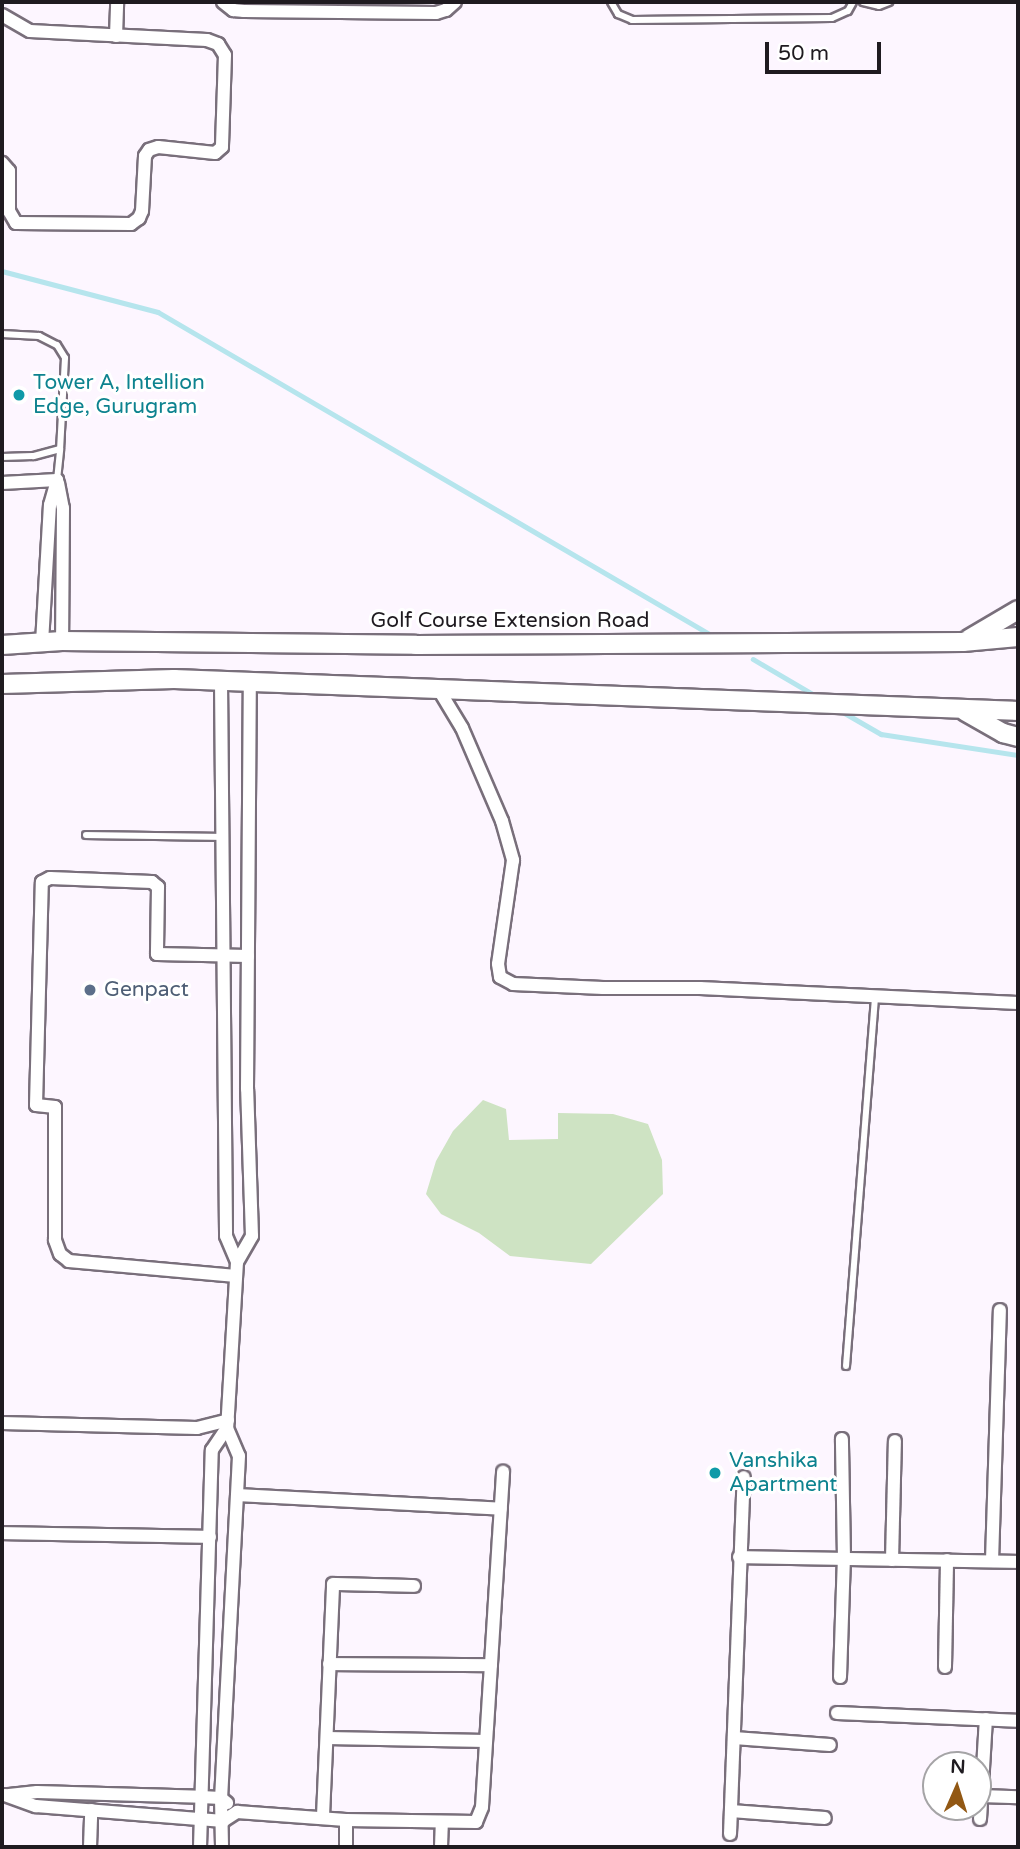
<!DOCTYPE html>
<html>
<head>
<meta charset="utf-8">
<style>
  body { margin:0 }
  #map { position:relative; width:1020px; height:1849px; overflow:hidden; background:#fdf6ff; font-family:"Varela Round",sans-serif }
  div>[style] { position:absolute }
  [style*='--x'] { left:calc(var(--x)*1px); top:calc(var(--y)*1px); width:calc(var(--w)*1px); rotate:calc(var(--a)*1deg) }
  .green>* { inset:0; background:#cee3c3 }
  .stream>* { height:4.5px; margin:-2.25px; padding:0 2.25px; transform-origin:2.25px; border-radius:2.25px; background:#b6e5ed }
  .roads { filter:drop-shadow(2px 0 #796f7b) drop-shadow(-2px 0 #796f7b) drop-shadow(0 2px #796f7b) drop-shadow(0 -2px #796f7b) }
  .lane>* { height:6px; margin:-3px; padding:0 3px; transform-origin:3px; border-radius:3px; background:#fff }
  .street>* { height:12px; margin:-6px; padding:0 6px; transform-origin:6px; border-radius:6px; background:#fff }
  .secondary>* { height:18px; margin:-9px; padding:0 9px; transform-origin:9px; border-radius:9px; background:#fff }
  .dots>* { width:19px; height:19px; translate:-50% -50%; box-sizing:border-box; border:4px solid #fff; border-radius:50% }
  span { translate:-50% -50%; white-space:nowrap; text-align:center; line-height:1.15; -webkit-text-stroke:6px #fff; paint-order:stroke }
  .culture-label { font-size:21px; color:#0d838f }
  .left { translate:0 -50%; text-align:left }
  .street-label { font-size:21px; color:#1f1b20 }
  .service-label { font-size:21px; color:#4e5e75 }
  .frame { position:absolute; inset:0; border:4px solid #1f1b20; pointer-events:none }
  .north { position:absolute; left:922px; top:1751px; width:70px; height:70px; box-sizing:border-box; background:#fff; border:2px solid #a5a4a6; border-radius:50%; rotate:3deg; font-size:19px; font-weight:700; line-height:28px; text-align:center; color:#1f1b20 }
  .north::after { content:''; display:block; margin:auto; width:24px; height:32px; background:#925814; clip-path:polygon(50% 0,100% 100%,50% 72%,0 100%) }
  .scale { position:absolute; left:765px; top:42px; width:116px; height:32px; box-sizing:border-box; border:4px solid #1f1b20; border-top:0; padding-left:9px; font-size:21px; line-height:24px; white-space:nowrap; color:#1f1b20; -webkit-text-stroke:5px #fff; paint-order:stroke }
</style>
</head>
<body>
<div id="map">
  <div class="green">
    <i style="clip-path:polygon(483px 1100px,506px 1109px,509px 1140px,558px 1139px,558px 1113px,613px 1114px,648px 1124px,662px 1160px,663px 1194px,591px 1264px,510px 1256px,479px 1233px,441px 1214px,426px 1194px,436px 1161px,453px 1131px)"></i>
  </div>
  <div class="stream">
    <i style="--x:2;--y:271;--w:161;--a:14.7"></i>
    <i style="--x:158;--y:312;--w:643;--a:30.28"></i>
    <i style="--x:753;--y:659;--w:75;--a:30.3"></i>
    <i style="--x:843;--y:712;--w:44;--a:30.1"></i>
    <i style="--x:881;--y:734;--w:139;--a:8.7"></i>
  </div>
  <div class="roads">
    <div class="lane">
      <i style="--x:611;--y:2;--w:14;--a:60"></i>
      <i style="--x:618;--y:14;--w:15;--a:23"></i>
      <i style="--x:632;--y:20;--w:200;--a:-0.6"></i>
      <i style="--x:832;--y:18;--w:17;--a:-24"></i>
      <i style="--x:848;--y:11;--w:10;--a:-61"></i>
      <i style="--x:863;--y:2;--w:16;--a:14"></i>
      <i style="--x:879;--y:6;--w:11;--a:-22"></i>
      <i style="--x:2;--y:334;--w:37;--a:3"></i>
      <i style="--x:39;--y:336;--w:20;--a:27"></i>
      <i style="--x:57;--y:345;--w:15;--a:58"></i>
      <i style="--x:65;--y:358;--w:91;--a:93.1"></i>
      <i style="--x:60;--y:449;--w:28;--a:165"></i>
      <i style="--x:33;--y:456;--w:31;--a:178"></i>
      <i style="--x:57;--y:480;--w:31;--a:-84"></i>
      <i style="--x:86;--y:835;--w:138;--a:0.8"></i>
      <i style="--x:846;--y:1366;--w:370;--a:-85.5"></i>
    </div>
    <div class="street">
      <i style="--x:223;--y:2;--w:13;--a:39"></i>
      <i style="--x:233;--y:10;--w:11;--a:5"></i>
      <i style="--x:244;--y:11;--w:192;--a:0.6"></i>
      <i style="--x:436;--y:13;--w:10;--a:-17"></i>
      <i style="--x:446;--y:10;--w:12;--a:-42"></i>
      <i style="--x:2;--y:15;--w:32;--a:30"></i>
      <i style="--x:30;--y:31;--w:177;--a:2.9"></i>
      <i style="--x:207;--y:40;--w:12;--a:20"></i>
      <i style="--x:218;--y:44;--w:13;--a:58"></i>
      <i style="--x:225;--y:55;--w:92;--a:91.9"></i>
      <i style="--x:222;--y:147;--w:9;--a:139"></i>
      <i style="--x:215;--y:153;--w:57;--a:-174"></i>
      <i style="--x:158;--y:147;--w:9;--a:162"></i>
      <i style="--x:149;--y:150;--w:7;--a:124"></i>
      <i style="--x:145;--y:156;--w:55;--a:93.1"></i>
      <i style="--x:142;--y:211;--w:8;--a:113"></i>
      <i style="--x:139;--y:218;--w:10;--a:143"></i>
      <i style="--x:131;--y:224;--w:115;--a:-179.5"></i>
      <i style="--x:16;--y:223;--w:14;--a:-120"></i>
      <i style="--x:9;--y:211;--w:40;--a:-90"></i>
      <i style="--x:9;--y:171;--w:11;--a:-131"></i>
      <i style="--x:116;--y:36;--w:34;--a:-88"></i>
      <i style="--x:2;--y:483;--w:55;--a:-3.1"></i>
      <i style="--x:58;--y:483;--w:25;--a:79"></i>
      <i style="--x:63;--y:508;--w:133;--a:90.4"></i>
      <i style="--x:42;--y:643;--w:138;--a:-86.7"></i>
      <i style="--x:50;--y:505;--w:26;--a:-74"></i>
      <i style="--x:221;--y:681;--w:555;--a:89.48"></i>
      <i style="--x:226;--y:1236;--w:28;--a:67"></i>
      <i style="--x:237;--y:1262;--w:166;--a:93.4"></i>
      <i style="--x:227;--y:1428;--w:30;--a:67"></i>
      <i style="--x:239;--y:1456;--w:342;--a:93"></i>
      <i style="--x:221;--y:1798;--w:49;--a:88.8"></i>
      <i style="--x:439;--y:690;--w:44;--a:58.8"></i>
      <i style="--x:462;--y:728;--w:101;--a:66.7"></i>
      <i style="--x:502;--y:821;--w:41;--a:74.2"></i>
      <i style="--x:513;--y:860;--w:105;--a:98.2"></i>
      <i style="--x:498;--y:964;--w:13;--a:81"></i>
      <i style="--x:500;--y:977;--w:15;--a:28"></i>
      <i style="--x:513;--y:984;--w:90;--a:2.5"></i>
      <i style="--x:603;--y:988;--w:97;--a:0"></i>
      <i style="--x:700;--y:988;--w:318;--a:2.7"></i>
      <i style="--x:237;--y:1262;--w:30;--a:-60"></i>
      <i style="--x:252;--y:1236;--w:147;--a:-91.9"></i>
      <i style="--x:247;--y:1089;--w:406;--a:-89.6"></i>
      <i style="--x:236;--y:1276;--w:168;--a:-174.9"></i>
      <i style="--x:69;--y:1261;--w:11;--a:-142"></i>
      <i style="--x:60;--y:1254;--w:15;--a:-110"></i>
      <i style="--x:55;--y:1240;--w:133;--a:-90"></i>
      <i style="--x:55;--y:1107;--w:19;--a:-174"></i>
      <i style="--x:36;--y:1105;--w:223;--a:-88.5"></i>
      <i style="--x:42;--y:882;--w:9;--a:-27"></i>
      <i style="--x:50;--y:878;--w:102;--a:2.2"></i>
      <i style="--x:152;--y:882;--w:8;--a:40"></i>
      <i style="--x:158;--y:887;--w:67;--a:90.9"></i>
      <i style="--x:157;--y:954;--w:91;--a:1.3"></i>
      <i style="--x:2;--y:1423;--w:195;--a:1.5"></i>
      <i style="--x:197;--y:1428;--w:32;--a:-14"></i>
      <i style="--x:238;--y:1495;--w:263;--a:3"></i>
      <i style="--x:2;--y:1533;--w:208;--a:1.1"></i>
      <i style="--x:739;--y:1557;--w:279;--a:1"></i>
      <i style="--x:892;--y:1560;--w:119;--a:-88.6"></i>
      <i style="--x:992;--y:1561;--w:251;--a:-88.2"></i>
      <i style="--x:329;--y:1664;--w:162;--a:0.4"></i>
      <i style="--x:945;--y:1667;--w:107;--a:-88.9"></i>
      <i style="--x:840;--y:1677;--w:118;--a:-88.1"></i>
      <i style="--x:844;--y:1559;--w:120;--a:-91"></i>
      <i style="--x:837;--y:1713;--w:181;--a:2.5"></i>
      <i style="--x:327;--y:1738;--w:159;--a:1.1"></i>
      <i style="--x:734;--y:1738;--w:96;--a:4.2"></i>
      <i style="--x:5;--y:1795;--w:33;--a:20"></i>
      <i style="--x:36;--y:1806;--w:188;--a:4.6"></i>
      <i style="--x:223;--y:1821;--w:17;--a:-33"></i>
      <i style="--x:237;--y:1812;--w:109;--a:4.2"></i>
      <i style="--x:346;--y:1820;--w:130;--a:0.9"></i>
      <i style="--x:476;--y:1822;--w:16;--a:-68"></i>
      <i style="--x:482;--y:1807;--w:336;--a:-86.4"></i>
      <i style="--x:9;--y:1795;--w:28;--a:-6"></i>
      <i style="--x:37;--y:1792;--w:164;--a:1.7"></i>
      <i style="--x:201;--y:1797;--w:20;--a:3"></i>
      <i style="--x:221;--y:1798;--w:8;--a:40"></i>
      <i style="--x:981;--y:1796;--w:37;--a:2"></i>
      <i style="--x:731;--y:1811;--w:94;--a:4.3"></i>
      <i style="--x:323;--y:1816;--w:232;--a:-87.5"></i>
      <i style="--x:333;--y:1584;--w:81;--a:1.4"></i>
      <i style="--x:980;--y:1819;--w:100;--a:-86.6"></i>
      <i style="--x:730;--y:1834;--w:357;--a:-87.8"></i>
      <i style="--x:90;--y:1847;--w:37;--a:-88"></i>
      <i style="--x:200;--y:1847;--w:397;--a:-88.3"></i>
      <i style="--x:212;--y:1450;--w:27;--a:-56"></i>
      <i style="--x:346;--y:1847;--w:27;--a:-90"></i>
      <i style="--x:441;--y:1847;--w:25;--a:-88"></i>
    </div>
    <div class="secondary">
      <i style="--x:969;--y:639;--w:57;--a:-30.6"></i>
      <i style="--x:2;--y:645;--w:60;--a:-3.8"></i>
      <i style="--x:62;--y:641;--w:354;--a:0.6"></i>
      <i style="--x:416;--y:645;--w:547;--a:-0.31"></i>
      <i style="--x:963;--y:642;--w:55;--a:-5.2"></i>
      <i style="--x:2;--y:684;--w:172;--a:-1.7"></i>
      <i style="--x:174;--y:679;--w:845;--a:2.17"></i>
      <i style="--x:966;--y:712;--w:43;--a:29.6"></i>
      <i style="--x:1003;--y:733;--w:16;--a:15"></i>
    </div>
  </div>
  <div class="dots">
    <i style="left:19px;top:395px;background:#0f9aa8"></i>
    <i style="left:90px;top:990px;background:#5c6f8a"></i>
    <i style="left:715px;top:1473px;background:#0f9aa8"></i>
  </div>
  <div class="culture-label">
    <span class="left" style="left:33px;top:395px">Tower A, Intellion<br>Edge, Gurugram</span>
    <span class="left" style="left:729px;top:1473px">Vanshika<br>Apartment</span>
  </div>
  <div class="street-label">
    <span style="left:510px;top:621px">Golf Course Extension Road</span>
  </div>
  <div class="service-label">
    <span class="left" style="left:104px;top:990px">Genpact</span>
  </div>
  <div class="frame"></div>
  <div class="north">N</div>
  <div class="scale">50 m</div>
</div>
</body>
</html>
